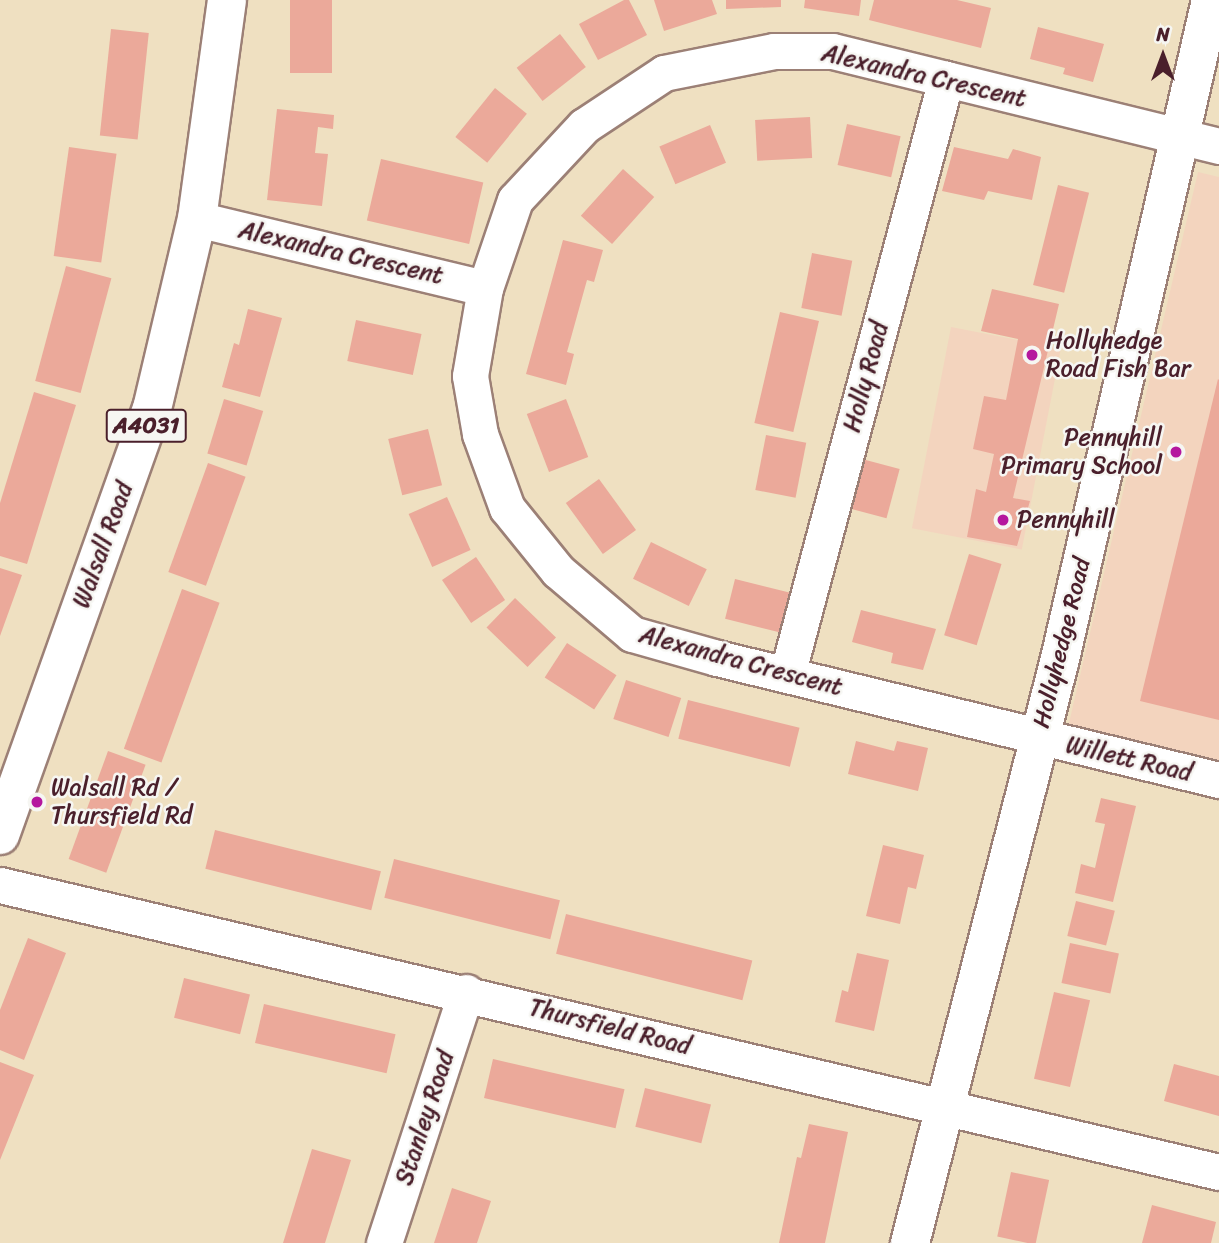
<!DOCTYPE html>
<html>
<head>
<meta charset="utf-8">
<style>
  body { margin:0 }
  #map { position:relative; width:1219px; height:1243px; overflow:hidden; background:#efe0c1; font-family:Sriracha,sans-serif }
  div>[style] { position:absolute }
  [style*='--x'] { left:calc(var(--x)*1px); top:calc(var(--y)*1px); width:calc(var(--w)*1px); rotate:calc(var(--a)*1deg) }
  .built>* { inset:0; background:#f3d4be; transform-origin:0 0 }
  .building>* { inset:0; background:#eba99a; transform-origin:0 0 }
  .roads { filter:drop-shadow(2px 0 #9c8076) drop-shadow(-2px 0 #9c8076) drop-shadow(0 2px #9c8076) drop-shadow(0 -2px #9c8076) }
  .street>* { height:35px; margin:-17.5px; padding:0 17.5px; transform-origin:17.5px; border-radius:17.5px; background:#fff }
  .secondary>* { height:38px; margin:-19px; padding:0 19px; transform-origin:19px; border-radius:19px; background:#fff }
  .primary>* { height:38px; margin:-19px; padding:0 19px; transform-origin:19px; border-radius:19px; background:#fff }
  .dots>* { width:19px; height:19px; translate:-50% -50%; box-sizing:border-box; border:4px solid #f6f6f2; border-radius:50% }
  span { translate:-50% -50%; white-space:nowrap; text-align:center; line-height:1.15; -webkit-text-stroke:5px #f6f6f2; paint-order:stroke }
  .shield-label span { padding:2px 5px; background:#f6f6f2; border:2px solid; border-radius:5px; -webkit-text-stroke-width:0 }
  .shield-label { font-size:23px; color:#4a1f2b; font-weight:700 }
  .street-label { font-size:24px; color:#4a1f2b }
  .poi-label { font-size:24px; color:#4a1f2b }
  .left { translate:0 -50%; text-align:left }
  .right { translate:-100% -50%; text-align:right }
  .north { position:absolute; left:1128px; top:21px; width:70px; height:70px; -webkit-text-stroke:5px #f6f6f2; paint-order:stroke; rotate:0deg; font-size:19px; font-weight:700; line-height:28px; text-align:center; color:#4a1f2b }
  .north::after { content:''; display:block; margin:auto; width:24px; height:32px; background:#4a1f2b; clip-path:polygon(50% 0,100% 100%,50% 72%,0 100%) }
</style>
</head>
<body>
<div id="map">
  <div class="built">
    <i style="clip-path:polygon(1198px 172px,1219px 177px,1219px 764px,1068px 727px)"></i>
    <i style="left:951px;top:327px;width:112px;height:205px;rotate:11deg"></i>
  </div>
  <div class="building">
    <i style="left:290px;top:0;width:42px;height:73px"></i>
    <i style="clip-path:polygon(624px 0,629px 0,647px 35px,598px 60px,579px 24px)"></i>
    <i style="clip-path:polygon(654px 0,712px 0,717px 14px,664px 31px)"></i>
    <i style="clip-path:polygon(726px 0,781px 0,781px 7px,726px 9px)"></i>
    <i style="clip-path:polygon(805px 0,861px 0,859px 16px,804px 8px)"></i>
    <i style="clip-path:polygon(874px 0,957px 0,991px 8px,981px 48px,869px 20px)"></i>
    <i style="clip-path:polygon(1038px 27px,1104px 44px,1093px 82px,1063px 74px,1065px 68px,1030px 59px)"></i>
    <i style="left:111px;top:29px;width:38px;height:107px;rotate:6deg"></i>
    <i style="left:560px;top:34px;width:42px;height:55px;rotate:52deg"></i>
    <i style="left:495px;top:88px;width:41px;height:63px;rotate:39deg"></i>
    <i style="clip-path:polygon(277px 109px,334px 115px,333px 129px,318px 127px,315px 153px,328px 154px,322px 206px,267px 200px)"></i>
    <i style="left:810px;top:117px;width:41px;height:55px;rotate:87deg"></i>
    <i style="left:847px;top:124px;width:55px;height:42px;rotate:13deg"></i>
    <i style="left:710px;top:125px;width:41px;height:55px;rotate:67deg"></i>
    <i style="left:69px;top:147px;width:48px;height:110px;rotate:8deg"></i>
    <i style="clip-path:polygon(954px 147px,1008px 159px,1013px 149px,1041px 157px,1032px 200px,988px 191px,984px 200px,942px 191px)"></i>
    <i style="left:381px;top:159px;width:105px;height:63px;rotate:13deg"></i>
    <i style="left:623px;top:169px;width:42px;height:63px;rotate:42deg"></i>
    <i style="left:1058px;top:185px;width:32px;height:103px;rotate:14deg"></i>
    <i style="clip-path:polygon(563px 240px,603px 250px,594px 282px,587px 280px,567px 352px,574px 354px,566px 385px,526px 374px)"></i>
    <i style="left:812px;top:253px;width:41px;height:56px;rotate:11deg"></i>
    <i style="left:66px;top:266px;width:47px;height:119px;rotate:15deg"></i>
    <i style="clip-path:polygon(992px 289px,1059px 304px,1013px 498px,1030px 501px,1017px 546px,967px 537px,976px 489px,986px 492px,994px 454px,973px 449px,984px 396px,1006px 400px,1018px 339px,981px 331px)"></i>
    <i style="clip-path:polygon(248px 309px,282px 318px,260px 397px,222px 387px,234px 343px,239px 345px)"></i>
    <i style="left:780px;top:312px;width:40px;height:114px;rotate:13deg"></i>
    <i style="left:356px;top:320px;width:67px;height:42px;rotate:12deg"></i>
    <i style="clip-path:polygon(1218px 379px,1219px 380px,1219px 720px,1140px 701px)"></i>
    <i style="clip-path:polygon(34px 392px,76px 405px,27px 564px,0 556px,0 503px)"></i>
    <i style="left:224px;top:399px;width:41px;height:57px;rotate:17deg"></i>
    <i style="left:566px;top:399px;width:62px;height:42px;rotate:69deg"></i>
    <i style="left:428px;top:429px;width:58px;height:41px;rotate:76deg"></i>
    <i style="left:766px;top:435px;width:41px;height:56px;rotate:11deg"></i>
    <i style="left:862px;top:459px;width:39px;height:51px;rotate:15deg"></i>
    <i style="left:208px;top:463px;width:40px;height:116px;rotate:20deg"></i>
    <i style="left:599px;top:479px;width:63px;height:41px;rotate:54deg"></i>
    <i style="left:447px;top:497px;width:58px;height:42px;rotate:66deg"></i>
    <i style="left:651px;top:542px;width:62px;height:41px;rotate:26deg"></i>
    <i style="left:969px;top:554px;width:34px;height:85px;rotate:17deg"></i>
    <i style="left:476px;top:557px;width:52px;height:41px;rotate:56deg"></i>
    <i style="clip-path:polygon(0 568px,22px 575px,0 636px)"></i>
    <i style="left:735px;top:579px;width:58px;height:41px;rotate:14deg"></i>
    <i style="left:182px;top:589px;width:40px;height:170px;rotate:20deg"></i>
    <i style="left:515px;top:598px;width:57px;height:41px;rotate:44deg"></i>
    <i style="clip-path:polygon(861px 610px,936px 629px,923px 670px,891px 663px,893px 653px,852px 642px)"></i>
    <i style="left:567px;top:643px;width:59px;height:41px;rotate:33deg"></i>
    <i style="left:626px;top:680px;width:58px;height:41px;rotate:18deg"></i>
    <i style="left:688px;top:700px;width:115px;height:40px;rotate:14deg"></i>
    <i style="clip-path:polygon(856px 741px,894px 751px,897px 741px,928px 748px,918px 791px,848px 774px)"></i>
    <i style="left:108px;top:751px;width:40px;height:115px;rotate:20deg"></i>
    <i style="clip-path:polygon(1101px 798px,1136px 806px,1113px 902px,1075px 893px,1081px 864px,1095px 868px,1105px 824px,1095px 822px)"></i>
    <i style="left:215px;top:830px;width:171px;height:40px;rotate:14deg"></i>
    <i style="clip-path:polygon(883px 845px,924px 855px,916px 889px,908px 887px,900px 924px,866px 916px)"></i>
    <i style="left:394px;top:859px;width:171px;height:40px;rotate:14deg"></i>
    <i style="left:1076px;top:901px;width:40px;height:36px;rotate:14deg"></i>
    <i style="left:566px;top:914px;width:192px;height:41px;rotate:14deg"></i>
    <i style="clip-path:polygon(28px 938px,66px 953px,24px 1060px,0 1050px,0 1010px)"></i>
    <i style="left:1070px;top:943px;width:50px;height:41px;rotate:12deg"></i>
    <i style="clip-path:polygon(857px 953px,889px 960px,874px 1031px,835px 1022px,842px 990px,848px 992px)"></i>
    <i style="left:184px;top:978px;width:68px;height:41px;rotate:14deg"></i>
    <i style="left:1054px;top:992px;width:37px;height:89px;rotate:13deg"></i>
    <i style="left:264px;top:1004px;width:135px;height:40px;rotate:13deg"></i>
    <i style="left:493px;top:1059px;width:135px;height:40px;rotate:13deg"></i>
    <i style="clip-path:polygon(0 1062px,34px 1075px,0 1160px)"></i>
    <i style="clip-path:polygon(1174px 1064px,1219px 1076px,1219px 1116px,1164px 1101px)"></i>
    <i style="left:645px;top:1088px;width:68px;height:40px;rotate:14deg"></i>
    <i style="clip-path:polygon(809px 1124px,848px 1132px,825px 1243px,779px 1243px,797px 1157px,801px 1158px)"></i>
    <i style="clip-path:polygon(312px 1149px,351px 1160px,325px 1243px,283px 1243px)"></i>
    <i style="left:1011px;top:1172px;width:39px;height:66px;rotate:12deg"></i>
    <i style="clip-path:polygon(452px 1188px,491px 1201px,477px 1243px,434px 1243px)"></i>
    <i style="clip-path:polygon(1152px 1205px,1216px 1222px,1211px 1243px,1142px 1243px)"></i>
  </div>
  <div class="roads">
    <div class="street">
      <i style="--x:1219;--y:146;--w:398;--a:-166.2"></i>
      <i style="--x:832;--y:51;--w:58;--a:180"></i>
      <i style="--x:774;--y:51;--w:112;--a:168.7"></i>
      <i style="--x:664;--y:73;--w:96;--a:146.5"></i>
      <i style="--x:584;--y:126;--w:101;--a:133"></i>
      <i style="--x:515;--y:200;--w:93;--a:108.8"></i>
      <i style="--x:485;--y:288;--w:89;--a:99.7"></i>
      <i style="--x:470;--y:376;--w:59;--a:80.2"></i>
      <i style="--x:480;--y:434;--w:79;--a:70"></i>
      <i style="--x:507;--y:508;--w:81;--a:51"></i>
      <i style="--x:558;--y:571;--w:97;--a:40.4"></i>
      <i style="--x:632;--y:634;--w:88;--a:15.8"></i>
      <i style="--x:717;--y:658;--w:517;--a:13.66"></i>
      <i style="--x:197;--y:219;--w:296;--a:13.5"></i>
      <i style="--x:787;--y:675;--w:617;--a:-75.06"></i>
      <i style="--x:0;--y:885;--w:1252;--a:13.25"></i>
      <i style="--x:384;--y:1243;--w:264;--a:-71.9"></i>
    </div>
    <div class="secondary">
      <i style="--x:910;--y:1243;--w:603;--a:-75.6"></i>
      <i style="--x:1060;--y:659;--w:676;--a:-77.09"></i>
    </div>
    <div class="primary">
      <i style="--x:0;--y:835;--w:452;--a:-70.4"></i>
      <i style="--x:152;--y:409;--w:195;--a:-76.7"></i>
      <i style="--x:197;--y:219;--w:221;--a:-82.2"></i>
    </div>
  </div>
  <div class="dots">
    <i style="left:1032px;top:355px;background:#b5179e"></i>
    <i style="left:1176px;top:452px;background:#b5179e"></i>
    <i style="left:1003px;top:520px;background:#b5179e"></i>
    <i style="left:37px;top:802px;background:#b5179e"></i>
  </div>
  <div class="shield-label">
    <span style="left:146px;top:426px">A4031</span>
  </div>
  <div class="street-label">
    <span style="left:924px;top:76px;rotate:13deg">Alexandra Crescent</span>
    <span style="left:341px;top:253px;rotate:13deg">Alexandra Crescent</span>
    <span style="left:866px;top:377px;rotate:-75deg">Holly Road</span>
    <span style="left:103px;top:545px;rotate:-70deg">Walsall Road</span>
    <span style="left:1062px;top:643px;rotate:-76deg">Hollyhedge Road</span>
    <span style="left:741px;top:661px;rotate:15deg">Alexandra Crescent</span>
    <span style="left:1129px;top:759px;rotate:13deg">Willett Road</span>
    <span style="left:610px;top:1027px;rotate:14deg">Thursfield Road</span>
    <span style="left:425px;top:1118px;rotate:-72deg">Stanley Road</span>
  </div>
  <div class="poi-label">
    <span class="left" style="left:1046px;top:355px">Hollyhedge<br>Road Fish Bar</span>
    <span class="right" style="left:1162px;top:452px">Pennyhill<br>Primary School</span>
    <span class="left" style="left:1017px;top:520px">Pennyhill</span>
    <span class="left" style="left:51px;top:802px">Walsall Rd /<br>Thursfield Rd</span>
  </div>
  <div class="north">N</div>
</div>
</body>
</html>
